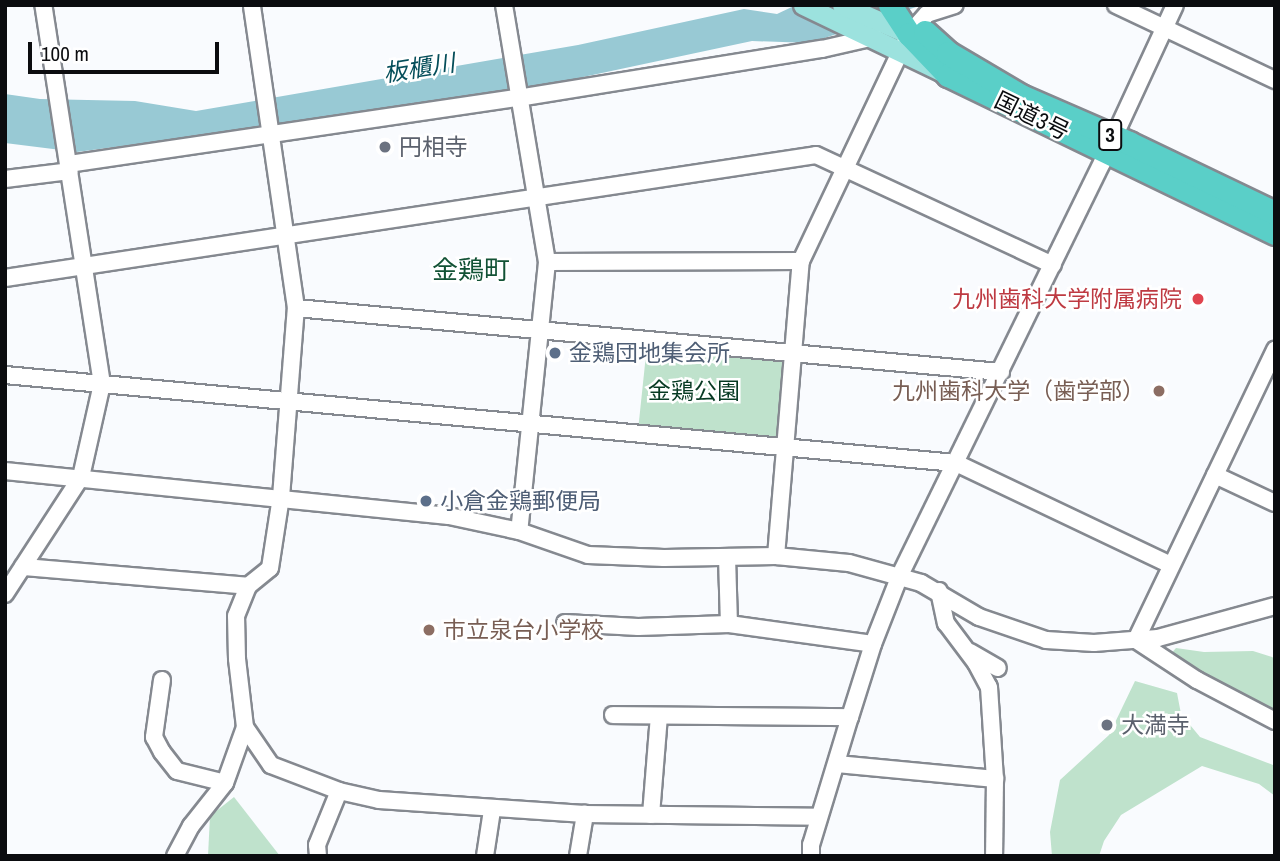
<!DOCTYPE html>
<html>
<head>
<meta charset="utf-8">
<style>
  body { margin:0 }
  #map { position:relative; width:1280px; height:861px; overflow:hidden; background:#f9fbfe; font-family:"Archivo Narrow","Noto Sans JP",sans-serif }
  div>[style] { position:absolute }
  [style*='--x'] { left:calc(var(--x)*1px); top:calc(var(--y)*1px); width:calc(var(--w)*1px); rotate:calc(var(--a)*1deg) }
  .green>* { inset:0; background:#bfe2cc; transform-origin:0 0 }
  .water>* { inset:0; background:#98c9d4 }
  .roads { filter:drop-shadow(2px 0 #858990) drop-shadow(-2px 0 #858990) drop-shadow(0 2px #858990) drop-shadow(0 -2px #858990) }
  .minor>* { height:16px; margin:-8px; padding:0 8px; transform-origin:8px; border-radius:8px; background:#fff }
  .major>* { height:19px; margin:-9.5px; padding:0 9.5px; transform-origin:9.5px; border-radius:9.5px; background:#9ce2de }
  .highway>* { height:23px; margin:-11.5px; padding:0 11.5px; transform-origin:11.5px; border-radius:11.5px; background:#5acfc8 }
  .dots>* { width:19px; height:19px; translate:-50% -50%; box-sizing:border-box; border:4px solid #fff; border-radius:50% }
  span { translate:-50% -50%; white-space:nowrap; text-align:center; line-height:1.15; -webkit-text-stroke:5px #fff; paint-order:stroke }
  .shield-label span { padding:2px 5px; background:#fff; border:2px solid; border-radius:5px; -webkit-text-stroke-width:0 }
  .shield-label { font-size:21px; color:#0b0c0f; font-weight:700 }
  .street-label { font-size:23px; color:#0b0c0f }
  .worship-label { font-size:23px; color:#5b616d }
  .left { translate:0 -50%; text-align:left }
  .health-label { font-size:23px; color:#be3a42 }
  .right { translate:-100% -50%; text-align:right }
  .service-label { font-size:23px; color:#4e5e75 }
  .park-label { font-size:23px; color:#073a23 }
  .education-label { font-size:23px; color:#785e54 }
  .water-label { font-size:24px; color:#054e5a; font-style:italic }
  .quarter-label { font-size:26px; color:#125235 }
  .frame { position:absolute; inset:0; border:7px solid #0b0c0f; pointer-events:none }
  .scale { position:absolute; left:28px; top:42px; width:191px; height:32px; box-sizing:border-box; border:4px solid #0b0c0f; border-top:0; padding-left:9px; font-size:21px; line-height:24px; white-space:nowrap; color:#0b0c0f; -webkit-text-stroke:5px #fff; paint-order:stroke }
</style>
</head>
<body>
<div id="map">
  <div class="green">
    <i style="left:647px;top:345px;width:139px;height:84px;rotate:6deg"></i>
    <i style="clip-path:polygon(1176px 648px,1204px 652px,1253px 651px,1272px 657px,1275px 659px,1275px 712px,1169px 656px)"></i>
    <i style="clip-path:polygon(1135px 681px,1177px 693px,1181px 714px,1200px 737px,1273px 765px,1275px 762px,1275px 796px,1259px 784px,1202px 766px,1121px 815px,1104px 841px,1099px 856px,1052px 856px,1050px 832px,1060px 780px,1109px 735px)"></i>
    <i style="clip-path:polygon(234px 797px,280px 856px,208px 856px,210px 816px)"></i>
  </div>
  <div class="water">
    <i style="clip-path:polygon(796px 5px,922px 5px,810px 43px,752px 41px,484px 98px,77px 152px,5px 143px,5px 94px,40px 99px,135px 101px,196px 111px,578px 45px,744px 9px,777px 14px)"></i>
  </div>
  <div class="roads">
    <div class="minor">
      <i style="--x:504;--y:5;--w:261;--a:80.5"></i>
      <i style="--x:547;--y:262;--w:270;--a:95.9"></i>
      <i style="--x:1116;--y:5;--w:176;--a:25.3"></i>
      <i style="--x:69;--y:164;--w:454;--a:-8.4"></i>
      <i style="--x:518;--y:98;--w:308;--a:-9.2"></i>
      <i style="--x:822;--y:49;--w:54;--a:-12.8"></i>
      <i style="--x:5;--y:179;--w:65;--a:-7"></i>
      <i style="--x:547;--y:262;--w:254;--a:-0.2"></i>
      <i style="--x:5;--y:278;--w:820;--a:-8.62"></i>
      <i style="--x:816;--y:155;--w:261;--a:24.9"></i>
      <i style="--x:296;--y:308;--w:708;--a:5.19"></i>
      <i style="--x:5;--y:375;--w:955;--a:5.29"></i>
      <i style="--x:956;--y:463;--w:236;--a:25.4"></i>
      <i style="--x:5;--y:471;--w:446;--a:5.8"></i>
      <i style="--x:449;--y:516;--w:72;--a:12.1"></i>
      <i style="--x:519;--y:531;--w:73;--a:19.2"></i>
      <i style="--x:588;--y:555;--w:76;--a:2.3"></i>
      <i style="--x:664;--y:558;--w:112;--a:-1"></i>
      <i style="--x:776;--y:556;--w:73;--a:5.5"></i>
      <i style="--x:849;--y:563;--w:75;--a:15.5"></i>
      <i style="--x:921;--y:583;--w:67;--a:30.4"></i>
      <i style="--x:979;--y:617;--w:71;--a:18.9"></i>
      <i style="--x:1046;--y:640;--w:48;--a:3.6"></i>
      <i style="--x:1094;--y:643;--w:64;--a:-4.5"></i>
      <i style="--x:1158;--y:638;--w:121;--a:-15.3"></i>
      <i style="--x:1215;--y:475;--w:66;--a:25"></i>
      <i style="--x:776;--y:556;--w:296;--a:-85.2"></i>
      <i style="--x:801;--y:261;--w:251;--a:-64.6"></i>
      <i style="--x:909;--y:34;--w:27;--a:-48"></i>
      <i style="--x:927;--y:14;--w:29;--a:-18"></i>
      <i style="--x:727;--y:557;--w:67;--a:88.3"></i>
      <i style="--x:23;--y:567;--w:226;--a:4.8"></i>
      <i style="--x:939;--y:591;--w:33;--a:78"></i>
      <i style="--x:946;--y:623;--w:50;--a:53.1"></i>
      <i style="--x:976;--y:663;--w:27;--a:62"></i>
      <i style="--x:989;--y:687;--w:92;--a:86.3"></i>
      <i style="--x:5;--y:594;--w:140;--a:-57"></i>
      <i style="--x:81;--y:477;--w:95;--a:-77.3"></i>
      <i style="--x:102;--y:384;--w:384;--a:-98.8"></i>
      <i style="--x:565;--y:623;--w:73;--a:3.1"></i>
      <i style="--x:638;--y:627;--w:91;--a:-1.9"></i>
      <i style="--x:729;--y:624;--w:145;--a:7.9"></i>
      <i style="--x:1136;--y:640;--w:322;--a:-64.4"></i>
      <i style="--x:1136;--y:640;--w:73;--a:33.3"></i>
      <i style="--x:1197;--y:680;--w:88;--a:27.7"></i>
      <i style="--x:970;--y:652;--w:32;--a:30"></i>
      <i style="--x:162;--y:680;--w:58;--a:98"></i>
      <i style="--x:154;--y:737;--w:17;--a:62"></i>
      <i style="--x:162;--y:752;--w:24;--a:52"></i>
      <i style="--x:177;--y:771;--w:49;--a:14"></i>
      <i style="--x:613;--y:715;--w:237;--a:0.5"></i>
      <i style="--x:245;--y:727;--w:46;--a:55.6"></i>
      <i style="--x:271;--y:765;--w:73;--a:20.9"></i>
      <i style="--x:339;--y:791;--w:41;--a:12.7"></i>
      <i style="--x:379;--y:800;--w:206;--a:3.9"></i>
      <i style="--x:585;--y:814;--w:234;--a:0.7"></i>
      <i style="--x:837;--y:764;--w:159;--a:5.4"></i>
      <i style="--x:995;--y:779;--w:77;--a:90.7"></i>
      <i style="--x:651;--y:815;--w:99;--a:-85.4"></i>
      <i style="--x:175;--y:856;--w:34;--a:-62"></i>
      <i style="--x:191;--y:826;--w:55;--a:-51.7"></i>
      <i style="--x:225;--y:783;--w:59;--a:-70.3"></i>
      <i style="--x:245;--y:727;--w:68;--a:-96.7"></i>
      <i style="--x:237;--y:659;--w:43;--a:-91.3"></i>
      <i style="--x:236;--y:616;--w:32;--a:-68"></i>
      <i style="--x:248;--y:586;--w:28;--a:-39"></i>
      <i style="--x:270;--y:568;--w:72;--a:-81.2"></i>
      <i style="--x:281;--y:497;--w:190;--a:-85.5"></i>
      <i style="--x:296;--y:308;--w:306;--a:-98.3"></i>
      <i style="--x:318;--y:856;--w:11;--a:-95"></i>
      <i style="--x:317;--y:845;--w:58;--a:-67.8"></i>
      <i style="--x:485;--y:856;--w:47;--a:-81.3"></i>
      <i style="--x:578;--y:856;--w:43;--a:-80.5"></i>
      <i style="--x:811;--y:856;--w:11;--a:-90"></i>
      <i style="--x:811;--y:845;--w:134;--a:-73.1"></i>
      <i style="--x:850;--y:717;--w:77;--a:-72.5"></i>
      <i style="--x:873;--y:644;--w:74;--a:-68.6"></i>
      <i style="--x:900;--y:575;--w:459;--a:-63.9"></i>
      <i style="--x:1102;--y:163;--w:174;--a:-65.2"></i>
    </div>
    <div class="major">
      <i style="--x:803;--y:5;--w:153;--a:25.6"></i>
      <i style="--x:842;--y:5;--w:81;--a:23.4"></i>
    </div>
    <div class="highway">
      <i style="--x:890;--y:5;--w:35;--a:57"></i>
      <i style="--x:909;--y:34;--w:57;--a:46.4"></i>
      <i style="--x:948;--y:75;--w:363;--a:25.8"></i>
      <i style="--x:925;--y:32;--w:31;--a:42"></i>
      <i style="--x:948;--y:53;--w:85;--a:30.5"></i>
      <i style="--x:1021;--y:96;--w:118;--a:23.5"></i>
      <i style="--x:1129;--y:143;--w:162;--a:25.6"></i>
    </div>
  </div>
  <div class="dots">
    <i style="left:385px;top:147px;background:#6b7280"></i>
    <i style="left:1198px;top:299px;background:#e0444e"></i>
    <i style="left:555px;top:353px;background:#5c6f8a"></i>
    <i style="left:1159px;top:391px;background:#8d6e63"></i>
    <i style="left:426px;top:501px;background:#5c6f8a"></i>
    <i style="left:429px;top:630px;background:#8d6e63"></i>
    <i style="left:1107px;top:725px;background:#6b7280"></i>
  </div>
  <div class="shield-label">
    <span style="left:1110px;top:135px">3</span>
  </div>
  <div class="street-label">
    <span style="left:1032px;top:116px;rotate:26deg">国道3号</span>
  </div>
  <div class="worship-label">
    <span class="left" style="left:399px;top:147px">円相寺</span>
    <span class="left" style="left:1121px;top:725px">大満寺</span>
  </div>
  <div class="health-label">
    <span class="right" style="left:1182px;top:299px">九州歯科大学附属病院</span>
  </div>
  <div class="service-label">
    <span class="left" style="left:569px;top:353px">金鶏団地集会所</span>
    <span class="left" style="left:440px;top:501px">小倉金鶏郵便局</span>
  </div>
  <div class="park-label">
    <span style="left:694px;top:391px">金鶏公園</span>
  </div>
  <div class="education-label">
    <span class="right" style="left:1145px;top:391px">九州歯科大学（歯学部）</span>
    <span class="left" style="left:443px;top:630px">市立泉台小学校</span>
  </div>
  <div class="water-label">
    <span style="left:419px;top:68px;rotate:-9deg">板櫃川</span>
  </div>
  <div class="quarter-label">
    <span style="left:471px;top:270px">金鶏町</span>
  </div>
  <div class="frame"></div>
  <div class="scale">100 m</div>
</div>
</body>
</html>
